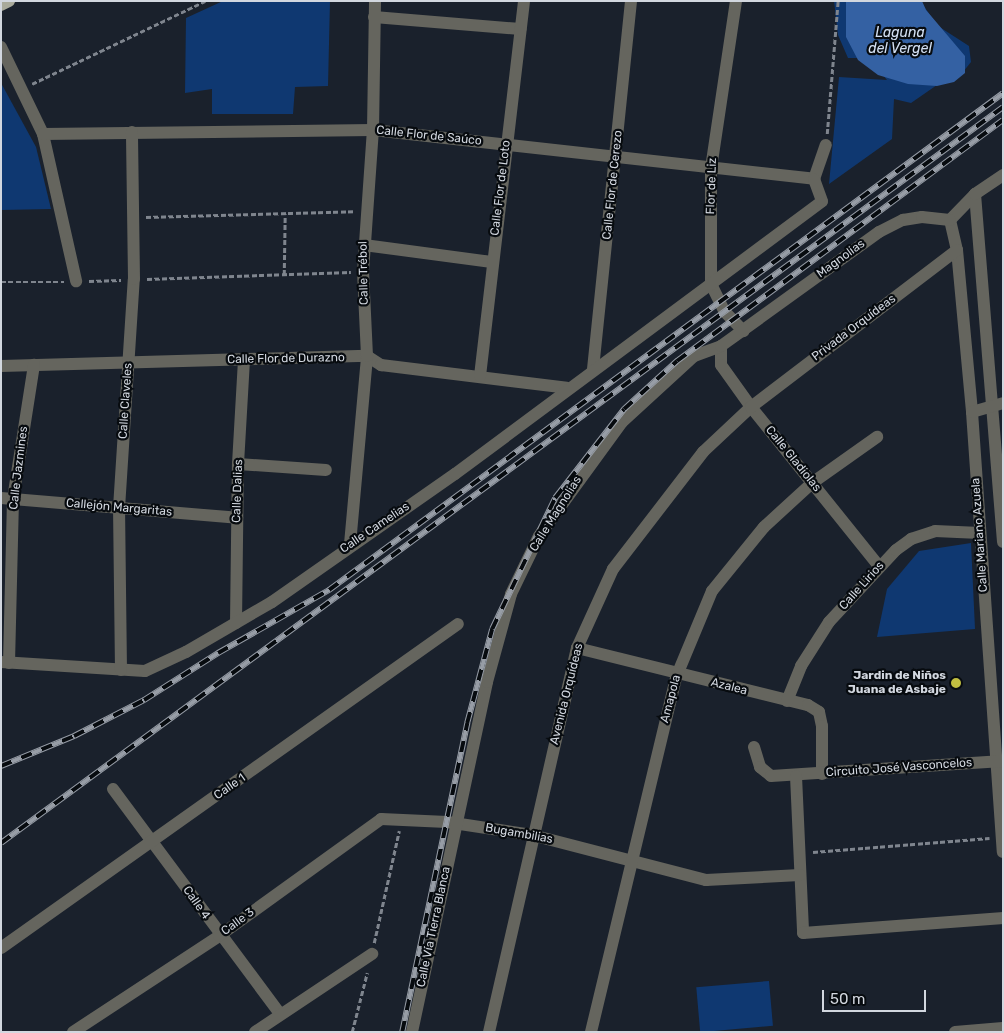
<!DOCTYPE html>
<html>
<head>
<meta charset="utf-8">
<style>
  body { margin:0 }
  #map { position:relative; width:1004px; height:1033px; overflow:hidden; background:#1a212c; font-family:Rubik,sans-serif }
  div>[style] { position:absolute }
  [style*='--x'] { left:calc(var(--x)*1px); top:calc(var(--y)*1px); width:calc(var(--w)*1px); rotate:calc(var(--a)*1deg) }
  .green>* { inset:0; background:#0f3871; transform-origin:0 0 }
  .water>* { inset:0; background:#3461a3 }
  .path>* { height:2.5px; margin-top:-1.25px; transform-origin:0; background:repeating-linear-gradient(90deg,#7f858e 0 5px,transparent 0 7.5px) }
  .minor>* { height:12px; margin:-6px; padding:0 6px; transform-origin:6px; border-radius:6px; background:#65655e }
  .major>* { height:12px; margin:-6px; padding:0 6px; transform-origin:6px; border-radius:6px; background:#a9aa9b }
  .rail>* { height:5.5px; margin-top:-2.75px; transform-origin:0; background:repeating-linear-gradient(90deg,#070b0f 0 11px,#979da6 0 22px); box-sizing:border-box; border-block:1px solid #979da6 }
  .dots>* { width:14px; height:14px; translate:-50% -50%; box-sizing:border-box; border:2px solid #070b0f; border-radius:50% }
  span { translate:-50% -50%; white-space:nowrap; text-align:center; line-height:1.15; -webkit-text-stroke:4.5px #070b0f; paint-order:stroke }
  .street-label { font-size:12px; color:#d2d7df }
  .poi-label { font-size:12px; color:#d2d7df; font-weight:700 }
  .right { translate:-100% -50%; text-align:right }
  .water-label { font-size:14px; color:#d4e1f4; font-style:italic }
  .frame { position:absolute; inset:0; border:2px solid #d2d7df; pointer-events:none }
  .scale { position:absolute; left:822px; top:990px; width:104px; height:22px; box-sizing:border-box; border:2px solid #d2d7df; border-top:0; padding-left:6px; font-size:15px; line-height:18px; white-space:nowrap; color:#d2d7df; -webkit-text-stroke:4px #070b0f; paint-order:stroke }
</style>
</head>
<body>
<div id="map">
  <div class="green">
    <i style="clip-path:polygon(223px 1px,330px 1px,328px 86px,295px 87px,293px 114px,212px 114px,212px 89px,185px 93px,186px 18px)"></i>
    <i style="clip-path:polygon(834px 1px,920px 1px,938px 26px,969px 46px,971px 62px,963px 72px,950px 76px,911px 103px,894px 99px,892px 139px,829px 184px,839px 77px,887px 80px,869px 58px,848px 58px,838px 35px)"></i>
    <i style="clip-path:polygon(1px 83px,36px 147px,51px 209px,1px 210px)"></i>
    <i style="clip-path:polygon(971px 543px,975px 629px,877px 637px,887px 589px,919px 551px)"></i>
    <i style="left:769px;top:981px;width:45px;height:73px;rotate:85deg"></i>
  </div>
  <div class="water">
    <i style="clip-path:polygon(846px 1px,922px 1px,926px 10px,965px 56px,965px 73px,954px 82px,937px 86px,908px 84px,878px 75px,858px 60px,846px 37px)"></i>
  </div>
  <div class="path">
    <i style="--x:32;--y:84;--w:192;--a:-25.6"></i>
    <i style="--x:827;--y:134;--w:133;--a:-85.3"></i>
    <i style="--x:146;--y:217;--w:209;--a:-1.6"></i>
    <i style="--x:284;--y:275;--w:61;--a:-89.1"></i>
    <i style="--x:147;--y:279;--w:204;--a:-2"></i>
    <i style="--x:89;--y:281;--w:32;--a:-2"></i>
    <i style="--x:1;--y:282;--w:63;--a:0"></i>
    <i style="--x:813;--y:852;--w:177;--a:-4.5"></i>
    <i style="--x:374;--y:943;--w:115;--a:-77.4"></i>
    <i style="--x:352;--y:1032;--w:61;--a:-75.7"></i>
  </div>
  <div class="minor">
    <i style="--x:736;--y:1;--w:169;--a:98.5"></i>
    <i style="--x:711;--y:168;--w:116;--a:90"></i>
    <i style="--x:711;--y:284;--w:30;--a:64"></i>
    <i style="--x:724;--y:311;--w:28;--a:46"></i>
    <i style="--x:374;--y:17;--w:147;--a:4.7"></i>
    <i style="--x:1;--y:47;--w:97;--a:64.2"></i>
    <i style="--x:43;--y:134;--w:151;--a:77.3"></i>
    <i style="--x:43;--y:134;--w:330;--a:-0.7"></i>
    <i style="--x:373;--y:130;--w:444;--a:6.3"></i>
    <i style="--x:814;--y:179;--w:36;--a:-71"></i>
    <i style="--x:975;--y:194;--w:349;--a:85.4"></i>
    <i style="--x:950;--y:220;--w:31;--a:77"></i>
    <i style="--x:957;--y:250;--w:163;--a:84.7"></i>
    <i style="--x:972;--y:412;--w:441;--a:86"></i>
    <i style="--x:950;--y:220;--w:36;--a:-46"></i>
    <i style="--x:975;--y:194;--w:34;--a:-34"></i>
    <i style="--x:364;--y:245;--w:129;--a:7.6"></i>
    <i style="--x:721;--y:346;--w:19;--a:90"></i>
    <i style="--x:721;--y:365;--w:52;--a:54.5"></i>
    <i style="--x:751;--y:407;--w:204;--a:51.2"></i>
    <i style="--x:1;--y:366;--w:366;--a:-1.6"></i>
    <i style="--x:367;--y:356;--w:17;--a:33"></i>
    <i style="--x:381;--y:365;--w:187;--a:7"></i>
    <i style="--x:593;--y:369;--w:370;--a:-84.1"></i>
    <i style="--x:480;--y:376;--w:378;--a:-83.3"></i>
    <i style="--x:972;--y:412;--w:32;--a:-16"></i>
    <i style="--x:238;--y:464;--w:88;--a:3.9"></i>
    <i style="--x:1;--y:498;--w:237;--a:4.8"></i>
    <i style="--x:350;--y:544;--w:189;--a:-84.8"></i>
    <i style="--x:367;--y:356;--w:84;--a:-92.7"></i>
    <i style="--x:363;--y:272;--w:142;--a:-86"></i>
    <i style="--x:373;--y:130;--w:129;--a:-89.1"></i>
    <i style="--x:236;--y:623;--w:159;--a:-89.3"></i>
    <i style="--x:238;--y:464;--w:104;--a:-86.7"></i>
    <i style="--x:577;--y:648;--w:238;--a:13.9"></i>
    <i style="--x:808;--y:705;--w:13;--a:32"></i>
    <i style="--x:819;--y:712;--w:14;--a:78"></i>
    <i style="--x:822;--y:726;--w:48;--a:90"></i>
    <i style="--x:1;--y:662;--w:144;--a:3.6"></i>
    <i style="--x:145;--y:671;--w:45;--a:-24.9"></i>
    <i style="--x:186;--y:652;--w:99;--a:-30.2"></i>
    <i style="--x:272;--y:602;--w:223;--a:-35"></i>
    <i style="--x:455;--y:474;--w:457;--a:-36.6"></i>
    <i style="--x:822;--y:201;--w:23;--a:-110"></i>
    <i style="--x:9;--y:663;--w:164;--a:-88.6"></i>
    <i style="--x:13;--y:499;--w:136;--a:-81.1"></i>
    <i style="--x:121;--y:670;--w:162;--a:-90.7"></i>
    <i style="--x:119;--y:508;--w:229;--a:-86.3"></i>
    <i style="--x:134;--y:279;--w:147;--a:-90.8"></i>
    <i style="--x:787;--y:701;--w:38;--a:-68"></i>
    <i style="--x:801;--y:666;--w:52;--a:-57.5"></i>
    <i style="--x:829;--y:622;--w:98;--a:-47.1"></i>
    <i style="--x:896;--y:550;--w:19;--a:-36"></i>
    <i style="--x:911;--y:539;--w:25;--a:-18"></i>
    <i style="--x:935;--y:531;--w:45;--a:2.5"></i>
    <i style="--x:754;--y:747;--w:21;--a:73"></i>
    <i style="--x:760;--y:767;--w:14;--a:39"></i>
    <i style="--x:771;--y:776;--w:232;--a:-3.7"></i>
    <i style="--x:796;--y:776;--w:157;--a:87.4"></i>
    <i style="--x:803;--y:933;--w:201;--a:-4.3"></i>
    <i style="--x:113;--y:789;--w:280;--a:53.4"></i>
    <i style="--x:1;--y:948;--w:560;--a:-35.34"></i>
    <i style="--x:73;--y:1032;--w:175;--a:-33.3"></i>
    <i style="--x:219;--y:936;--w:200;--a:-35.8"></i>
    <i style="--x:381;--y:819;--w:66;--a:2.6"></i>
    <i style="--x:447;--y:822;--w:86;--a:8.7"></i>
    <i style="--x:532;--y:835;--w:180;--a:14.5"></i>
    <i style="--x:706;--y:880;--w:94;--a:-3"></i>
    <i style="--x:255;--y:1032;--w:141;--a:-33.7"></i>
    <i style="--x:412;--y:1032;--w:358;--a:-77.9"></i>
    <i style="--x:487;--y:682;--w:91;--a:-74.7"></i>
    <i style="--x:511;--y:594;--w:64;--a:-64.2"></i>
    <i style="--x:539;--y:536;--w:141;--a:-53.9"></i>
    <i style="--x:622;--y:422;--w:98;--a:-42.5"></i>
    <i style="--x:694;--y:356;--w:29;--a:-20"></i>
    <i style="--x:721;--y:346;--w:195;--a:-35.8"></i>
    <i style="--x:879;--y:232;--w:27;--a:-27"></i>
    <i style="--x:903;--y:220;--w:19;--a:-9"></i>
    <i style="--x:922;--y:217;--w:28;--a:6"></i>
    <i style="--x:489;--y:1032;--w:394;--a:-77.1"></i>
    <i style="--x:577;--y:648;--w:87;--a:-65.5"></i>
    <i style="--x:613;--y:569;--w:148;--a:-52.4"></i>
    <i style="--x:703;--y:452;--w:66;--a:-43.2"></i>
    <i style="--x:751;--y:407;--w:259;--a:-37.3"></i>
    <i style="--x:591;--y:1032;--w:367;--a:-76.5"></i>
    <i style="--x:677;--y:675;--w:91;--a:-67.4"></i>
    <i style="--x:712;--y:591;--w:82;--a:-50.9"></i>
    <i style="--x:764;--y:527;--w:65;--a:-42.5"></i>
    <i style="--x:812;--y:483;--w:80;--a:-35.3"></i>
    <i style="--x:955;--y:1032;--w:48;--a:-4.8"></i>
  </div>
  <div class="major">
    <i style="--x:1;--y:5;--w:9;--a:-27"></i>
  </div>
  <div class="rail">
    <i style="--x:1;--y:766;--w:79;--a:-22.3"></i>
    <i style="--x:74;--y:736;--w:79;--a:-27.2"></i>
    <i style="--x:144;--y:700;--w:88;--a:-32.4"></i>
    <i style="--x:218;--y:653;--w:128;--a:-29.6"></i>
    <i style="--x:329;--y:590;--w:837;--a:-36.4"></i>
    <i style="--x:1;--y:843;--w:1243;--a:-36.3"></i>
    <i style="--x:402;--y:1032;--w:316;--a:-78.1"></i>
    <i style="--x:467;--y:723;--w:97;--a:-75.1"></i>
    <i style="--x:492;--y:629;--w:145;--a:-64.3"></i>
    <i style="--x:555;--y:498;--w:113;--a:-52.2"></i>
    <i style="--x:624;--y:409;--w:72;--a:-42.2"></i>
    <i style="--x:677;--y:361;--w:405;--a:-36.5"></i>
  </div>
  <div class="dots">
    <i style="left:956px;top:683px;background:#c1be40"></i>
  </div>
  <div class="street-label">
    <span style="left:429px;top:136px;rotate:6deg">Calle Flor de Saúco</span>
    <span style="left:613px;top:185px;rotate:-84deg">Calle Flor de Cerezo</span>
    <span style="left:712px;top:186px;rotate:-88deg">Flor de Liz</span>
    <span style="left:501px;top:188px;rotate:-83deg">Calle Flor de Loto</span>
    <span style="left:841px;top:259px;rotate:-36deg">Magnolias</span>
    <span style="left:364px;top:273px;rotate:-91deg">Calle Trébol</span>
    <span style="left:854px;top:328px;rotate:-37deg">Privada Orquídeas</span>
    <span style="left:286px;top:359px;rotate:-1deg">Calle Flor de Durazno</span>
    <span style="left:126px;top:401px;rotate:-86deg">Calle Claveles</span>
    <span style="left:793px;top:459px;rotate:51deg">Calle Gladiolas</span>
    <span style="left:19px;top:468px;rotate:-83deg">Calle Jazmines</span>
    <span style="left:238px;top:491px;rotate:-88deg">Calle Dalias</span>
    <span style="left:119px;top:508px;rotate:5deg">Callejón Margaritas</span>
    <span style="left:556px;top:514px;rotate:-58deg">Calle Magnolias</span>
    <span style="left:375px;top:528px;rotate:-34deg">Calle Camelias</span>
    <span style="left:980px;top:535px;rotate:-94deg">Calle Mariano Azuela</span>
    <span style="left:862px;top:586px;rotate:-48deg">Calle Lirios</span>
    <span style="left:729px;top:687px;rotate:14deg">Azalea</span>
    <span style="left:567px;top:694px;rotate:-76deg">Avenida Orquídeas</span>
    <span style="left:671px;top:699px;rotate:-75deg">Amapola</span>
    <span style="left:899px;top:768px;rotate:-4deg">Circuito José Vasconcelos</span>
    <span style="left:230px;top:787px;rotate:-35deg">Calle 1</span>
    <span style="left:519px;top:834px;rotate:10deg">Bugambilias</span>
    <span style="left:196px;top:903px;rotate:55deg">Calle 4</span>
    <span style="left:238px;top:922px;rotate:-36deg">Calle 3</span>
    <span style="left:434px;top:927px;rotate:-78deg">Calle Vía Tierra Blanca</span>
  </div>
  <div class="poi-label">
    <span class="right" style="left:946px;top:683px">Jardin de Niños<br>Juana de Asbaje</span>
  </div>
  <div class="water-label">
    <span style="left:900px;top:41px">Laguna<br>del Vergel</span>
  </div>
  <div class="frame"></div>
  <div class="scale">50 m</div>
</div>
</body>
</html>
